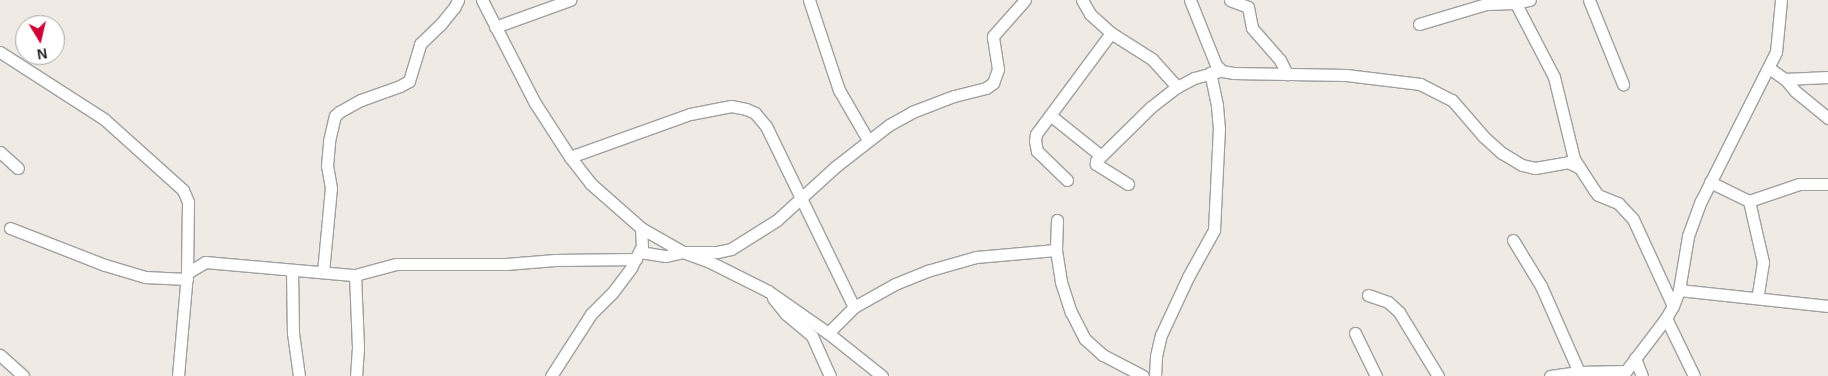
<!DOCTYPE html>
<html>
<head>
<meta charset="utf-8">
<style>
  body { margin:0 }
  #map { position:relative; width:1828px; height:376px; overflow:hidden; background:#f0eae5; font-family:Helvetica,sans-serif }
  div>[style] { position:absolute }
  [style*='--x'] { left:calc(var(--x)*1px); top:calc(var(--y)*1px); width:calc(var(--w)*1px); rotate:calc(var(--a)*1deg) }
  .roads { filter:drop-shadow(1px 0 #a0a0a0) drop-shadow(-1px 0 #a0a0a0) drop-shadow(0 1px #a0a0a0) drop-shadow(0 -1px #a0a0a0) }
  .minor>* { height:11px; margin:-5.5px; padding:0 5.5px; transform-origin:5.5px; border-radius:5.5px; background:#fff }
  span { translate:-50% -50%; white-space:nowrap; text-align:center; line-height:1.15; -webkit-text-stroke:4px #fff; paint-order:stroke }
  .north { position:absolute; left:15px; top:15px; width:50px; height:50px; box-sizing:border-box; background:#fff; border:1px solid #a5a5a5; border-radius:50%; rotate:171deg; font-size:14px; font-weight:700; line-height:20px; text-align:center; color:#1f1f1f }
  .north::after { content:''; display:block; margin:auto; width:18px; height:22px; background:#ce0035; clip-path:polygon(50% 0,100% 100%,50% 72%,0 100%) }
</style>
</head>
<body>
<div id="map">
  <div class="roads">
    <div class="minor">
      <i style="--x:482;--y:0;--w:116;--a:62.8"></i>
      <i style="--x:535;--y:103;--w:64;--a:57.1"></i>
      <i style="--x:570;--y:157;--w:33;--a:52"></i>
      <i style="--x:590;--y:183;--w:68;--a:41.4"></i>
      <i style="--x:641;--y:228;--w:18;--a:87"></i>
      <i style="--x:642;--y:246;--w:25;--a:117"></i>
      <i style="--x:631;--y:268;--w:31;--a:127"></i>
      <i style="--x:612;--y:293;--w:30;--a:135"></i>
      <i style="--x:591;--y:314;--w:74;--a:122.8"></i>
      <i style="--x:809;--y:0;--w:95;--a:71.6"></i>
      <i style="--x:839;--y:90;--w:58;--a:59.9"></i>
      <i style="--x:1082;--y:0;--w:16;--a:60"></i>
      <i style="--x:1090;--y:14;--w:28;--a:42"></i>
      <i style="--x:1111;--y:33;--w:49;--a:32.4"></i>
      <i style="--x:1152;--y:59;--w:38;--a:48"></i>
      <i style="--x:1190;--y:0;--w:70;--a:68.2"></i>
      <i style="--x:1216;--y:65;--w:8;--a:45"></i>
      <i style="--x:1222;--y:71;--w:11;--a:10"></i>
      <i style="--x:1233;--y:73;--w:113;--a:1"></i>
      <i style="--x:1346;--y:75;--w:75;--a:6.9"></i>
      <i style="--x:1420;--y:84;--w:36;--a:27"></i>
      <i style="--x:1452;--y:100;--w:49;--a:49.1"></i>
      <i style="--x:1484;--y:137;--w:24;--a:42"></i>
      <i style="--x:1502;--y:153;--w:23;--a:31"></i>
      <i style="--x:1522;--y:165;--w:13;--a:13"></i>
      <i style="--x:1535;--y:168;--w:34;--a:-10"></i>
      <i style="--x:1568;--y:162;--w:13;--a:27"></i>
      <i style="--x:1230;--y:0;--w:19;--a:21"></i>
      <i style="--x:1248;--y:7;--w:21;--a:79"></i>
      <i style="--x:1252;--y:28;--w:43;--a:48.8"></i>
      <i style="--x:1280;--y:60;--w:16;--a:63"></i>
      <i style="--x:1514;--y:0;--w:87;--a:62.5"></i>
      <i style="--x:1554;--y:77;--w:84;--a:76.3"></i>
      <i style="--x:1574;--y:159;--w:37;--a:57"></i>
      <i style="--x:1594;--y:190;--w:6;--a:51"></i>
      <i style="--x:1598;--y:195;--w:22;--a:22"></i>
      <i style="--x:1618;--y:203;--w:22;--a:47"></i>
      <i style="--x:1633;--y:219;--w:96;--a:65.3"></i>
      <i style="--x:1589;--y:0;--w:91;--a:68"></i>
      <i style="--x:1419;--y:24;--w:70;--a:-16.6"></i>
      <i style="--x:1486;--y:4;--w:28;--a:-2"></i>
      <i style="--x:1514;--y:3;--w:16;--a:-11"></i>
      <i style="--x:495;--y:27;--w:80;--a:-19.8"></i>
      <i style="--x:0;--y:52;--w:124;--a:32.8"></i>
      <i style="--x:104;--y:119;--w:106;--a:41.9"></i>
      <i style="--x:183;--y:190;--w:13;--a:67"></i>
      <i style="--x:188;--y:202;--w:71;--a:90.8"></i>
      <i style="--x:1769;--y:68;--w:19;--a:35"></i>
      <i style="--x:1785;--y:79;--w:16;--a:50"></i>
      <i style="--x:1795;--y:91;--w:43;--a:39.3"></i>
      <i style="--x:1785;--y:79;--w:43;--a:-2.7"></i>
      <i style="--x:1050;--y:115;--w:64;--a:38.7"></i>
      <i style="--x:0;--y:152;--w:24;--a:42"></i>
      <i style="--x:570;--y:157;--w:127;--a:-19.7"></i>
      <i style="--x:690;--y:114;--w:42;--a:-11"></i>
      <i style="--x:731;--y:106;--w:15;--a:11"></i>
      <i style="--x:746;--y:109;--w:10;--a:24"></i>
      <i style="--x:755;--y:113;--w:17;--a:50"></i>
      <i style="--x:766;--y:126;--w:201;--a:64.1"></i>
      <i style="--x:1067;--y:180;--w:42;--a:-136"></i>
      <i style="--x:1037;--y:151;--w:10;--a:-101"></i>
      <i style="--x:1035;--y:141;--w:7;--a:-82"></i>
      <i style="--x:1036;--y:134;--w:126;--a:-53.4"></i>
      <i style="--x:1710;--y:182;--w:43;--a:26"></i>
      <i style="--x:1749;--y:201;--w:53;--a:-18.8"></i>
      <i style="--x:1799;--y:184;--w:29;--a:0"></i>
      <i style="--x:1128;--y:184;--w:38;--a:-148"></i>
      <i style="--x:1096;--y:164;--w:3;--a:-90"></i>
      <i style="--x:1096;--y:161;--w:77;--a:-44.5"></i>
      <i style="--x:1151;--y:107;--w:33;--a:-38"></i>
      <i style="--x:1177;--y:87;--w:19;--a:-28"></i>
      <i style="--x:1194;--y:78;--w:24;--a:-15"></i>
      <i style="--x:1749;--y:201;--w:63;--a:77.1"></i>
      <i style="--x:1763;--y:262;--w:36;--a:99"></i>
      <i style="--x:1057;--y:220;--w:30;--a:92"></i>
      <i style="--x:1056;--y:250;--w:32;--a:81"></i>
      <i style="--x:1061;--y:282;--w:32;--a:72"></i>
      <i style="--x:1071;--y:312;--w:30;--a:63"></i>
      <i style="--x:1085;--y:339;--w:24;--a:42"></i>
      <i style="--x:1103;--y:355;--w:45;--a:27.7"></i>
      <i style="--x:10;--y:228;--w:102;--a:21.3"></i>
      <i style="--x:105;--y:265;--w:42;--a:16.7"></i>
      <i style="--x:145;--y:277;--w:42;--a:2.7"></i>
      <i style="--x:641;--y:228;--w:48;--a:29.7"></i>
      <i style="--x:683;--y:252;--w:27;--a:20"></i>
      <i style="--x:708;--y:261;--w:67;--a:26.6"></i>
      <i style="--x:768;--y:291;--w:73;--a:35"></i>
      <i style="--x:828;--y:333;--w:69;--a:38.5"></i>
      <i style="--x:1513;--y:240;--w:54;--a:58.7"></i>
      <i style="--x:1541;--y:286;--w:94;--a:66.2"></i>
      <i style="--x:640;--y:252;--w:26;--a:9"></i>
      <i style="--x:666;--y:256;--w:17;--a:-13"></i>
      <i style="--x:683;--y:252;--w:34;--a:0"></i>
      <i style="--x:717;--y:252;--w:14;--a:-12"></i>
      <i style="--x:731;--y:249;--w:54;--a:-32.2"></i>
      <i style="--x:777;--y:220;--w:79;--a:-42.4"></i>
      <i style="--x:835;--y:167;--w:68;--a:-37.9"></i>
      <i style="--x:889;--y:125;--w:26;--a:-29"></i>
      <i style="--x:912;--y:112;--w:45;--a:-20.9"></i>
      <i style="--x:954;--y:96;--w:33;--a:-14"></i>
      <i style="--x:986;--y:88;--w:9;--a:-36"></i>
      <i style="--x:993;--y:83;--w:15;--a:-70"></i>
      <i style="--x:998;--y:69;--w:33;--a:-99"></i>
      <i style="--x:993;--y:36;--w:48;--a:-48.4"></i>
      <i style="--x:292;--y:270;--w:63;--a:89.1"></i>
      <i style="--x:293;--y:333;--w:43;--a:82.1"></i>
      <i style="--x:323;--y:272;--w:84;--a:-84.6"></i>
      <i style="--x:331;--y:188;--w:22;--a:-100"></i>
      <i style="--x:327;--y:166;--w:25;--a:-85"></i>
      <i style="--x:329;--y:141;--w:26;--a:-77"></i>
      <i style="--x:335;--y:116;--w:6;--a:-45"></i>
      <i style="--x:339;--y:112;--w:25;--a:-29"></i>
      <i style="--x:361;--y:100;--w:41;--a:-19.7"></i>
      <i style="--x:400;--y:86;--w:10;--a:-29"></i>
      <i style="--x:409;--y:81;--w:39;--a:-73"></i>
      <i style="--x:420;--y:44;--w:28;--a:-44"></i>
      <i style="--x:440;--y:25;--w:22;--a:-51"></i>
      <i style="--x:454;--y:8;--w:9;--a:-63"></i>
      <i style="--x:355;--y:275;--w:73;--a:87.6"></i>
      <i style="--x:358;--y:348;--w:28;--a:94"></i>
      <i style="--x:1679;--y:290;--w:150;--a:6.1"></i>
      <i style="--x:1368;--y:295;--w:21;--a:19"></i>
      <i style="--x:1388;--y:302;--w:15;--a:42"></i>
      <i style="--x:1399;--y:312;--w:75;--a:58.6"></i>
      <i style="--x:773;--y:298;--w:21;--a:51"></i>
      <i style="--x:786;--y:314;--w:34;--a:40"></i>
      <i style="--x:812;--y:336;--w:44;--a:65.8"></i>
      <i style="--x:1666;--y:318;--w:64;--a:64.2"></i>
      <i style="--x:828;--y:333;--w:37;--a:-45"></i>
      <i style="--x:854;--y:307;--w:47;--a:-29.3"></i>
      <i style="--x:895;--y:284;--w:35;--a:-22"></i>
      <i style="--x:927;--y:271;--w:51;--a:-15.9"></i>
      <i style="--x:976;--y:257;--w:80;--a:-5"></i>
      <i style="--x:1355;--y:333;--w:48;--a:64"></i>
      <i style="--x:0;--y:355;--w:31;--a:42"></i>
      <i style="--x:1635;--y:358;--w:19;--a:69"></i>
      <i style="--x:178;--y:376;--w:103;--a:-85"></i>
      <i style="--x:187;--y:273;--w:21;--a:-31"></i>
      <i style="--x:205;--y:262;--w:151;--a:5"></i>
      <i style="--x:355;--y:275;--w:42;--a:-15"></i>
      <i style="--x:396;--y:264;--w:110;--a:0"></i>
      <i style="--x:506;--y:264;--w:49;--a:-4.7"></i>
      <i style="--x:555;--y:260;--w:81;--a:-0.7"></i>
      <i style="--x:1155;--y:376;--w:20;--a:-87"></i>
      <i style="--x:1156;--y:356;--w:22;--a:-77"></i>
      <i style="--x:1161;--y:335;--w:64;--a:-65"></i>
      <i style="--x:1188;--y:277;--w:54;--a:-61"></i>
      <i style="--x:1214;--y:230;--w:101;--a:-87.2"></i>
      <i style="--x:1219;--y:129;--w:24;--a:-95"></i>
      <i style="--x:1217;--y:105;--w:33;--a:-102"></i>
      <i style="--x:1550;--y:376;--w:29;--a:-8"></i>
      <i style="--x:1579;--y:372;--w:47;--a:-1.2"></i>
      <i style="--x:1622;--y:376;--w:73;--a:-52.8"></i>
      <i style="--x:1666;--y:318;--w:14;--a:-60"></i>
      <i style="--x:1673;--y:306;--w:17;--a:-69"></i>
      <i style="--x:1679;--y:290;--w:55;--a:-80.5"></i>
      <i style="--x:1688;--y:236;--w:37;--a:-70"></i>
      <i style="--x:1701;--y:201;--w:167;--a:-63.3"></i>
      <i style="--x:1776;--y:52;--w:52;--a:-84.5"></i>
    </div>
  </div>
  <div class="north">N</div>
</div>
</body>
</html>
